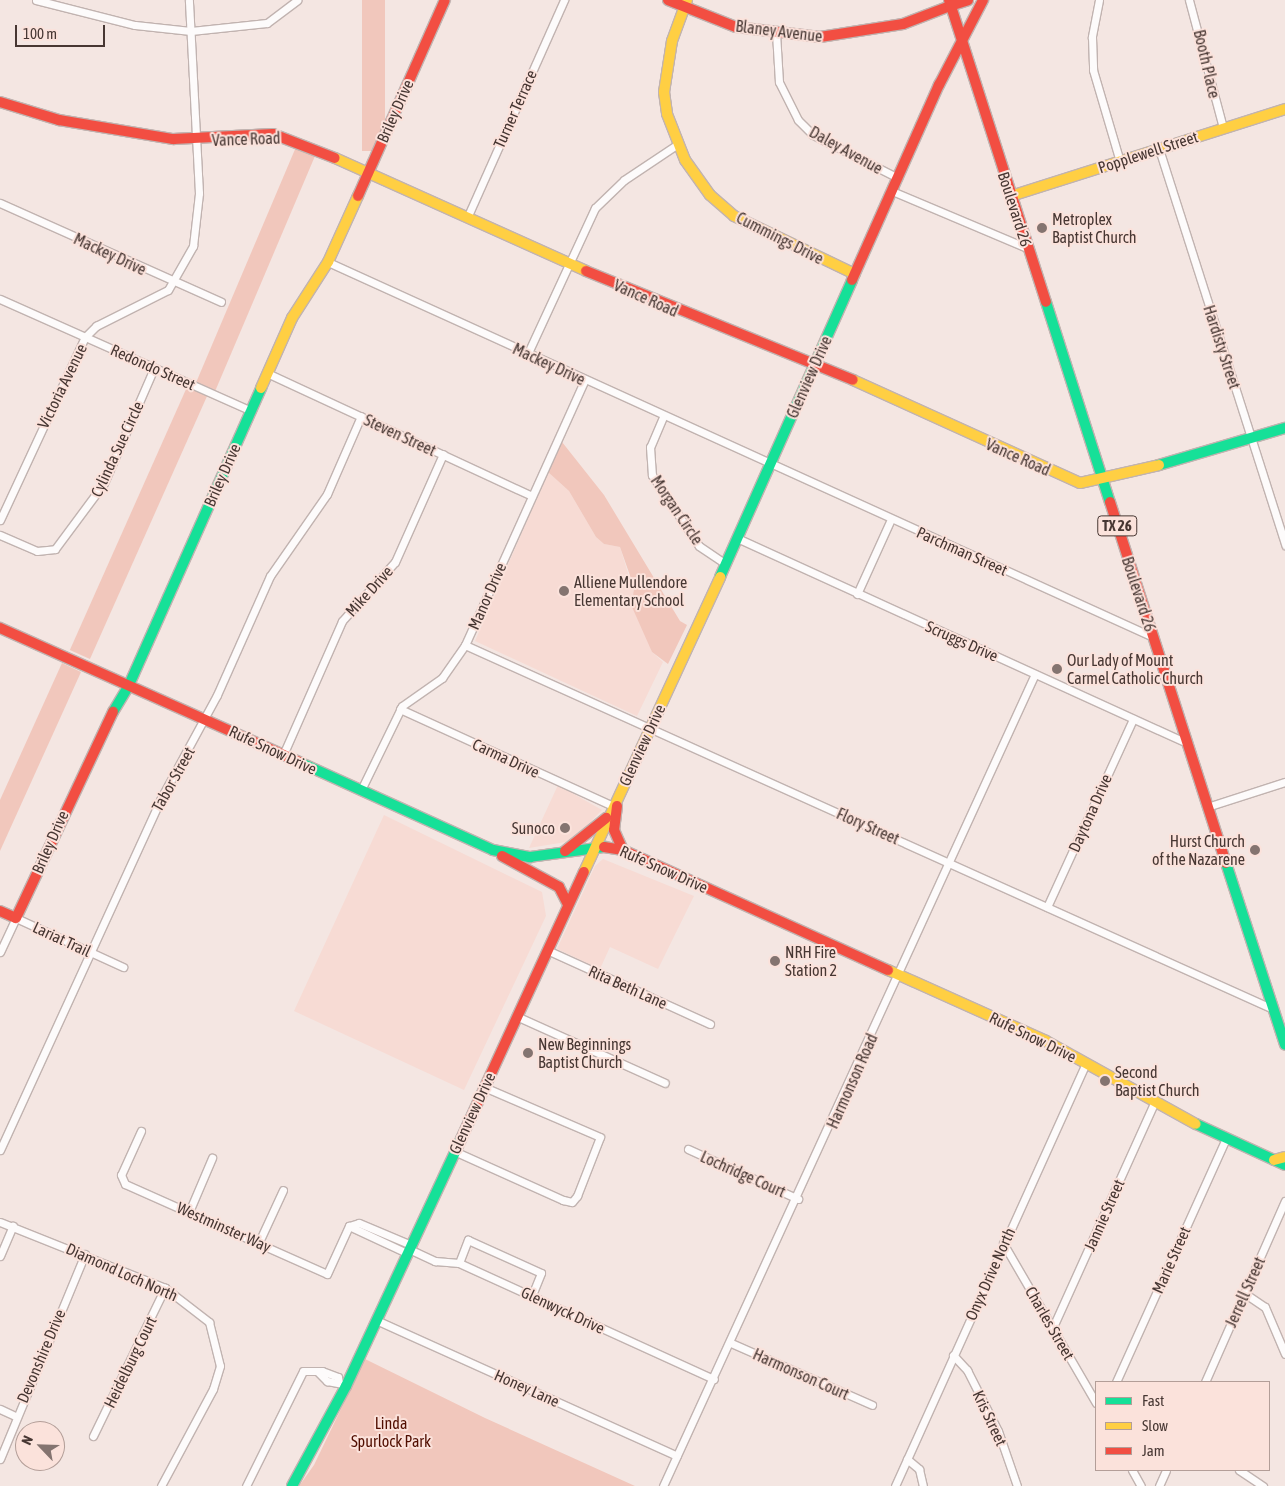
<!DOCTYPE html>
<html>
<head>
<meta charset="utf-8">
<style>
  body { margin:0 }
  #map { position:relative; width:1285px; height:1486px; overflow:hidden; background:#f4e6e2; font-family:"Asap Condensed",sans-serif }
  div>[style] { position:absolute }
  [style*='--x'] { left:calc(var(--x)*1px); top:calc(var(--y)*1px); width:calc(var(--w)*1px); rotate:calc(var(--a)*1deg) }
  .built>* { inset:0; background:#f7dbd4 }
  .green>* { inset:0; background:#f1c7bc; transform-origin:0 0 }
  .roads { filter:drop-shadow(1px 0 #c1b3b0) drop-shadow(-1px 0 #c1b3b0) drop-shadow(0 1px #c1b3b0) drop-shadow(0 -1px #c1b3b0) }
  .street>* { height:7px; margin:-3.5px; padding:0 3.5px; transform-origin:3.5px; border-radius:3.5px; background:#fdfbfb }
  .fast>* { height:10px; margin:-5px; padding:0 5px; transform-origin:5px; border-radius:5px; background:#16e098 }
  .slow>* { height:10px; margin:-5px; padding:0 5px; transform-origin:5px; border-radius:5px; background:#ffcf43 }
  .jam>* { height:10px; margin:-5px; padding:0 5px; transform-origin:5px; border-radius:5px; background:#f24e42 }
  .dots>* { width:14px; height:14px; translate:-50% -50%; box-sizing:border-box; border:2px solid #fbe2db; border-radius:50% }
  span { translate:-50% -50%; white-space:nowrap; text-align:center; line-height:1.15; -webkit-text-stroke:4px #fbe2db; paint-order:stroke }
  .shield-label span { padding:1px 4px; background:#fbe2db; border:1px solid; border-radius:4px; -webkit-text-stroke-width:0 }
  .shield-label { font-size:15px; color:#473733; font-weight:700 }
  .street-label { font-size:16px; color:#473733 }
  .poi-label { font-size:16px; color:#473733 }
  .left { translate:0 -50%; text-align:left }
  .right { translate:-100% -50%; text-align:right }
  .park-label { font-size:16px; color:#510e01 }
  .legend { position:absolute; left:1095px; top:1381px; width:175px; height:90px; box-sizing:border-box; background:#fbe2db; border:1px solid #b39e98; margin:0; padding:6px 9px; list-style:none; font-size:15px; color:#473733 }
  .legend li { display:flex; align-items:center; gap:10px; height:25px }
  .legend b { width:25px; border:1px solid #b39e98 }
  .north { position:absolute; left:15px; top:1421px; width:50px; height:50px; box-sizing:border-box; background:#fbe2db; border:1px solid #b39e98; border-radius:50%; rotate:294deg; font-size:14px; font-weight:700; line-height:20px; text-align:center; color:#473733 }
  .north::after { content:''; display:block; margin:auto; width:18px; height:22px; background:#847470; clip-path:polygon(50% 0,100% 100%,50% 72%,0 100%) }
  .scale { position:absolute; left:15px; top:25px; width:90px; height:22px; box-sizing:border-box; border:2px solid #473733; border-top:0; padding-left:6px; font-size:15px; line-height:18px; white-space:nowrap; color:#473733; -webkit-text-stroke:4px #fbe2db; paint-order:stroke }
</style>
</head>
<body>
<div id="map">
  <div class="built">
    <i style="clip-path:polygon(548px 472px,569px 491px,596px 537px,604px 544px,620px 547px,652px 652px,663px 662px,637px 716px,475px 641px)"></i>
    <i style="clip-path:polygon(558px 785px,602px 810px,572px 841px,529px 848px)"></i>
    <i style="clip-path:polygon(384px 815px,542px 892px,546px 916px,464px 1090px,294px 1011px)"></i>
    <i style="clip-path:polygon(603px 859px,694px 896px,658px 969px,610px 947px,600px 969px,557px 949px,595px 866px)"></i>
  </div>
  <div class="green">
    <i style="left:362px;top:0;width:23px;height:151px"></i>
    <i style="left:296px;top:147px;width:21px;height:256px;rotate:23deg"></i>
    <i style="left:187px;top:387px;width:22px;height:288px;rotate:24deg"></i>
    <i style="clip-path:polygon(562px 442px,604px 495px,680px 621px,687px 625px,668px 664px,652px 652px,632px 607px,634px 587px,620px 547px,604px 544px,596px 537px,569px 491px,548px 472px)"></i>
    <i style="clip-path:polygon(62px 663px,81px 672px,0 851px,0 800px)"></i>
    <i style="clip-path:polygon(365px 1359px,485px 1418px,635px 1486px,299px 1486px,314px 1465px)"></i>
  </div>
  <div class="roads">
    <div class="street">
      <i style="--x:36;--y:0;--w:102;--a:14.2"></i>
      <i style="--x:135;--y:25;--w:56;--a:6.1"></i>
      <i style="--x:191;--y:31;--w:76;--a:-6"></i>
      <i style="--x:267;--y:23;--w:38;--a:-37"></i>
      <i style="--x:1099;--y:0;--w:38;--a:101"></i>
      <i style="--x:1092;--y:37;--w:33;--a:88"></i>
      <i style="--x:1093;--y:70;--w:96;--a:73.6"></i>
      <i style="--x:1189;--y:0;--w:132;--a:75.1"></i>
      <i style="--x:776;--y:33;--w:49;--a:86.5"></i>
      <i style="--x:779;--y:82;--w:42;--a:63.4"></i>
      <i style="--x:798;--y:120;--w:21;--a:45"></i>
      <i style="--x:813;--y:135;--w:95;--a:26.8"></i>
      <i style="--x:1159;--y:149;--w:416;--a:72.3"></i>
      <i style="--x:892;--y:191;--w:147;--a:22.9"></i>
      <i style="--x:0;--y:203;--w:242;--a:24.1"></i>
      <i style="--x:467;--y:218;--w:239;--a:-66"></i>
      <i style="--x:328;--y:262;--w:906;--a:24.44"></i>
      <i style="--x:0;--y:299;--w:275;--a:24"></i>
      <i style="--x:527;--y:355;--w:162;--a:-65.2"></i>
      <i style="--x:595;--y:208;--w:40;--a:-44"></i>
      <i style="--x:624;--y:180;--w:65;--a:-33.7"></i>
      <i style="--x:267;--y:373;--w:292;--a:24.9"></i>
      <i style="--x:663;--y:417;--w:33;--a:113"></i>
      <i style="--x:650;--y:447;--w:28;--a:86"></i>
      <i style="--x:652;--y:475;--w:85;--a:56.5"></i>
      <i style="--x:699;--y:546;--w:32;--a:34"></i>
      <i style="--x:0;--y:520;--w:202;--a:-65.1"></i>
      <i style="--x:85;--y:337;--w:16;--a:-45"></i>
      <i style="--x:96;--y:326;--w:80;--a:-26.6"></i>
      <i style="--x:168;--y:290;--w:51;--a:-60.4"></i>
      <i style="--x:193;--y:246;--w:53;--a:-83.5"></i>
      <i style="--x:199;--y:193;--w:193;--a:-93"></i>
      <i style="--x:0;--y:535;--w:40;--a:23.4"></i>
      <i style="--x:37;--y:551;--w:18;--a:-6"></i>
      <i style="--x:55;--y:549;--w:82;--a:-53.4"></i>
      <i style="--x:104;--y:483;--w:125;--a:-66.5"></i>
      <i style="--x:737;--y:538;--w:496;--a:24.5"></i>
      <i style="--x:857;--y:594;--w:82;--a:-65.6"></i>
      <i style="--x:465;--y:645;--w:884;--a:24.25"></i>
      <i style="--x:400;--y:709;--w:234;--a:24.5"></i>
      <i style="--x:283;--y:755;--w:146;--a:-66.2"></i>
      <i style="--x:342;--y:621;--w:79;--a:-48.1"></i>
      <i style="--x:395;--y:562;--w:118;--a:-66"></i>
      <i style="--x:361;--y:790;--w:93;--a:-64"></i>
      <i style="--x:402;--y:706;--w:49;--a:-35"></i>
      <i style="--x:442;--y:678;--w:40;--a:-55.1"></i>
      <i style="--x:465;--y:645;--w:290;--a:-65.7"></i>
      <i style="--x:1207;--y:807;--w:82;--a:-17.8"></i>
      <i style="--x:1047;--y:907;--w:207;--a:-65.4"></i>
      <i style="--x:547;--y:950;--w:179;--a:24.4"></i>
      <i style="--x:0;--y:952;--w:38;--a:-65"></i>
      <i style="--x:16;--y:918;--w:118;--a:24.6"></i>
      <i style="--x:516;--y:1016;--w:163;--a:24.2"></i>
      <i style="--x:141;--y:1131;--w:48;--a:114.4"></i>
      <i style="--x:121;--y:1175;--w:10;--a:66"></i>
      <i style="--x:125;--y:1184;--w:221;--a:24"></i>
      <i style="--x:327;--y:1274;--w:53;--a:-65.4"></i>
      <i style="--x:688;--y:1149;--w:121;--a:24.4"></i>
      <i style="--x:0;--y:1150;--w:385;--a:-65.4"></i>
      <i style="--x:160;--y:800;--w:119;--a:-61.5"></i>
      <i style="--x:217;--y:695;--w:130;--a:-66"></i>
      <i style="--x:270;--y:576;--w:100;--a:-55.2"></i>
      <i style="--x:327;--y:494;--w:85;--a:-66.4"></i>
      <i style="--x:454;--y:1151;--w:120;--a:24.2"></i>
      <i style="--x:563;--y:1200;--w:9;--a:13"></i>
      <i style="--x:572;--y:1202;--w:8;--a:-50"></i>
      <i style="--x:577;--y:1196;--w:63;--a:-68.7"></i>
      <i style="--x:600;--y:1137;--w:126;--a:-156.7"></i>
      <i style="--x:189;--y:1212;--w:59;--a:-66.9"></i>
      <i style="--x:0;--y:1222;--w:178;--a:21.8"></i>
      <i style="--x:165;--y:1288;--w:56;--a:37.7"></i>
      <i style="--x:209;--y:1322;--w:45;--a:76"></i>
      <i style="--x:220;--y:1366;--w:24;--a:107"></i>
      <i style="--x:213;--y:1389;--w:110;--a:118.2"></i>
      <i style="--x:349;--y:1226;--w:10;--a:-17"></i>
      <i style="--x:359;--y:1223;--w:56;--a:22.9"></i>
      <i style="--x:349;--y:1226;--w:64;--a:25"></i>
      <i style="--x:259;--y:1242;--w:57;--a:-65.2"></i>
      <i style="--x:1003;--y:1243;--w:185;--a:59.8"></i>
      <i style="--x:409;--y:1249;--w:29;--a:25"></i>
      <i style="--x:435;--y:1261;--w:24;--a:5"></i>
      <i style="--x:459;--y:1263;--w:280;--a:24.5"></i>
      <i style="--x:0;--y:1256;--w:33;--a:-67"></i>
      <i style="--x:459;--y:1263;--w:25;--a:-69"></i>
      <i style="--x:468;--y:1240;--w:80;--a:24.3"></i>
      <i style="--x:541;--y:1273;--w:24;--a:112"></i>
      <i style="--x:1244;--y:1293;--w:25;--a:34"></i>
      <i style="--x:1265;--y:1307;--w:51;--a:66.9"></i>
      <i style="--x:376;--y:1320;--w:330;--a:24.3"></i>
      <i style="--x:1053;--y:1327;--w:246;--a:-65.7"></i>
      <i style="--x:731;--y:1343;--w:154;--a:23.7"></i>
      <i style="--x:953;--y:1355;--w:21;--a:47"></i>
      <i style="--x:967;--y:1370;--w:68;--a:63.1"></i>
      <i style="--x:998;--y:1431;--w:58;--a:70.9"></i>
      <i style="--x:318;--y:1372;--w:13;--a:45"></i>
      <i style="--x:327;--y:1381;--w:15;--a:11"></i>
      <i style="--x:1116;--y:1382;--w:268;--a:-65.7"></i>
      <i style="--x:1205;--y:1382;--w:198;--a:-66.2"></i>
      <i style="--x:0;--y:1409;--w:17;--a:25"></i>
      <i style="--x:93;--y:1436;--w:165;--a:-64.1"></i>
      <i style="--x:0;--y:1459;--w:222;--a:-67.5"></i>
      <i style="--x:907;--y:1459;--w:16;--a:40"></i>
      <i style="--x:919;--y:1469;--w:17;--a:77"></i>
      <i style="--x:1132;--y:1470;--w:18;--a:61"></i>
      <i style="--x:1239;--y:1470;--w:29;--a:34"></i>
      <i style="--x:246;--y:1486;--w:128;--a:-63.6"></i>
      <i style="--x:303;--y:1371;--w:19;--a:0"></i>
      <i style="--x:322;--y:1371;--w:17;--a:21"></i>
      <i style="--x:338;--y:1377;--w:6;--a:81"></i>
      <i style="--x:663;--y:1486;--w:893;--a:-65.39"></i>
      <i style="--x:895;--y:1486;--w:464;--a:-65.7"></i>
      <i style="--x:1159;--y:1486;--w:17;--a:-66"></i>
    </div>
    <div class="fast">
      <i style="--x:1046;--y:302;--w:210;--a:72.3"></i>
      <i style="--x:1159;--y:465;--w:131;--a:-16.4"></i>
      <i style="--x:720;--y:577;--w:325;--a:-66"></i>
      <i style="--x:113;--y:712;--w:31;--a:-59"></i>
      <i style="--x:129;--y:685;--w:325;--a:-66"></i>
      <i style="--x:299;--y:762;--w:213;--a:24.4"></i>
      <i style="--x:493;--y:850;--w:38;--a:11"></i>
      <i style="--x:530;--y:857;--w:75;--a:-7.7"></i>
      <i style="--x:1226;--y:863;--w:191;--a:72"></i>
      <i style="--x:1196;--y:1124;--w:98;--a:24.7"></i>
      <i style="--x:292;--y:1486;--w:114;--a:-61.6"></i>
      <i style="--x:346;--y:1386;--w:272;--a:-65"></i>
    </div>
    <div class="slow">
      <i style="--x:687;--y:0;--w:44;--a:110.1"></i>
      <i style="--x:672;--y:41;--w:52;--a:98.9"></i>
      <i style="--x:664;--y:92;--w:22;--a:82"></i>
      <i style="--x:667;--y:114;--w:49;--a:68.6"></i>
      <i style="--x:685;--y:160;--w:43;--a:54.5"></i>
      <i style="--x:710;--y:195;--w:32;--a:41"></i>
      <i style="--x:734;--y:216;--w:134;--a:25.6"></i>
      <i style="--x:335;--y:158;--w:275;--a:24.2"></i>
      <i style="--x:1011;--y:196;--w:287;--a:-17.6"></i>
      <i style="--x:853;--y:380;--w:249;--a:24.4"></i>
      <i style="--x:1080;--y:483;--w:81;--a:-12.8"></i>
      <i style="--x:261;--y:388;--w:77;--a:-66.1"></i>
      <i style="--x:292;--y:318;--w:67;--a:-57.3"></i>
      <i style="--x:328;--y:262;--w:72;--a:-65.6"></i>
      <i style="--x:584;--y:872;--w:325;--a:-65.2"></i>
      <i style="--x:888;--y:970;--w:173;--a:24.2"></i>
      <i style="--x:1046;--y:1041;--w:171;--a:29"></i>
      <i style="--x:1274;--y:1160;--w:11;--a:-15"></i>
    </div>
    <div class="jam">
      <i style="--x:668;--y:0;--w:73;--a:21.7"></i>
      <i style="--x:736;--y:27;--w:85;--a:6.8"></i>
      <i style="--x:820;--y:37;--w:84;--a:-8.9"></i>
      <i style="--x:903;--y:24;--w:50;--a:-21"></i>
      <i style="--x:949;--y:0;--w:317;--a:72.2"></i>
      <i style="--x:950;--y:6;--w:19;--a:-18"></i>
      <i style="--x:0;--y:102;--w:62;--a:17"></i>
      <i style="--x:59;--y:120;--w:116;--a:9.5"></i>
      <i style="--x:173;--y:139;--w:100;--a:-2.9"></i>
      <i style="--x:273;--y:134;--w:66;--a:21.2"></i>
      <i style="--x:358;--y:196;--w:214;--a:-66.1"></i>
      <i style="--x:586;--y:271;--w:288;--a:22.2"></i>
      <i style="--x:852;--y:280;--w:214;--a:-66"></i>
      <i style="--x:939;--y:85;--w:96;--a:-62.6"></i>
      <i style="--x:1110;--y:502;--w:379;--a:72.2"></i>
      <i style="--x:0;--y:628;--w:328;--a:24.1"></i>
      <i style="--x:617;--y:806;--w:24;--a:97"></i>
      <i style="--x:614;--y:830;--w:22;--a:66"></i>
      <i style="--x:604;--y:847;--w:19;--a:9"></i>
      <i style="--x:623;--y:850;--w:291;--a:24.4"></i>
      <i style="--x:565;--y:851;--w:53;--a:-38.8"></i>
      <i style="--x:502;--y:856;--w:65;--a:28.5"></i>
      <i style="--x:559;--y:887;--w:20;--a:63"></i>
      <i style="--x:0;--y:911;--w:17;--a:24"></i>
      <i style="--x:16;--y:918;--w:228;--a:-64.8"></i>
      <i style="--x:461;--y:1139;--w:294;--a:-65.3"></i>
    </div>
  </div>
  <div class="dots">
    <i style="left:1042px;top:228px;background:#847470"></i>
    <i style="left:564px;top:591px;background:#847470"></i>
    <i style="left:1057px;top:669px;background:#847470"></i>
    <i style="left:565px;top:828px;background:#847470"></i>
    <i style="left:1255px;top:850px;background:#847470"></i>
    <i style="left:775px;top:961px;background:#847470"></i>
    <i style="left:528px;top:1053px;background:#847470"></i>
    <i style="left:1105px;top:1081px;background:#847470"></i>
  </div>
  <div class="shield-label">
    <span style="left:1117px;top:526px">TX 26</span>
  </div>
  <div class="street-label">
    <span style="left:779px;top:31px;rotate:7deg">Blaney Avenue</span>
    <span style="left:1207px;top:64px;rotate:77deg">Booth Place</span>
    <span style="left:515px;top:109px;rotate:-66deg">Turner Terrace</span>
    <span style="left:395px;top:111px;rotate:-66deg">Briley Drive</span>
    <span style="left:246px;top:139px;rotate:-2deg">Vance Road</span>
    <span style="left:846px;top:150px;rotate:29deg">Daley Avenue</span>
    <span style="left:1148px;top:152px;rotate:-18deg">Popplewell Street</span>
    <span style="left:1015px;top:209px;rotate:72deg">Boulevard 26</span>
    <span style="left:780px;top:238px;rotate:27deg">Cummings Drive</span>
    <span style="left:110px;top:254px;rotate:25deg">Mackey Drive</span>
    <span style="left:646px;top:298px;rotate:24deg">Vance Road</span>
    <span style="left:1222px;top:347px;rotate:72deg">Hardisty Street</span>
    <span style="left:549px;top:364px;rotate:25deg">Mackey Drive</span>
    <span style="left:153px;top:367px;rotate:24deg">Redondo Street</span>
    <span style="left:809px;top:377px;rotate:-66deg">Glenview Drive</span>
    <span style="left:62px;top:386px;rotate:-64deg">Victoria Avenue</span>
    <span style="left:400px;top:435px;rotate:25deg">Steven Street</span>
    <span style="left:117px;top:449px;rotate:-65deg">Cylinda Sue Circle</span>
    <span style="left:1018px;top:457px;rotate:24deg">Vance Road</span>
    <span style="left:222px;top:475px;rotate:-66deg">Briley Drive</span>
    <span style="left:677px;top:510px;rotate:56deg">Morgan Circle</span>
    <span style="left:962px;top:551px;rotate:24deg">Parchman Street</span>
    <span style="left:369px;top:591px;rotate:-48deg">Mike Drive</span>
    <span style="left:1139px;top:594px;rotate:72deg">Boulevard 26</span>
    <span style="left:487px;top:596px;rotate:-66deg">Manor Drive</span>
    <span style="left:962px;top:641px;rotate:24deg">Scruggs Drive</span>
    <span style="left:642px;top:745px;rotate:-65deg">Glenview Drive</span>
    <span style="left:273px;top:750px;rotate:25deg">Rufe Snow Drive</span>
    <span style="left:506px;top:758px;rotate:25deg">Carma Drive</span>
    <span style="left:173px;top:779px;rotate:-61deg">Tabor Street</span>
    <span style="left:1090px;top:813px;rotate:-66deg">Daytona Drive</span>
    <span style="left:868px;top:826px;rotate:24deg">Flory Street</span>
    <span style="left:50px;top:842px;rotate:-66deg">Briley Drive</span>
    <span style="left:664px;top:869px;rotate:24deg">Rufe Snow Drive</span>
    <span style="left:62px;top:939px;rotate:25deg">Lariat Trail</span>
    <span style="left:628px;top:987px;rotate:24deg">Rita Beth Lane</span>
    <span style="left:1033px;top:1037px;rotate:26deg">Rufe Snow Drive</span>
    <span style="left:852px;top:1081px;rotate:-66deg">Harmonson Road</span>
    <span style="left:472px;top:1113px;rotate:-65deg">Glenview Drive</span>
    <span style="left:743px;top:1174px;rotate:24deg">Lochridge Court</span>
    <span style="left:1104px;top:1215px;rotate:-66deg">Jannie Street</span>
    <span style="left:224px;top:1227px;rotate:24deg">Westminster Way</span>
    <span style="left:1171px;top:1260px;rotate:-66deg">Marie Street</span>
    <span style="left:122px;top:1272px;rotate:24deg">Diamond Loch North</span>
    <span style="left:990px;top:1274px;rotate:-66deg">Onyx Drive North</span>
    <span style="left:1245px;top:1292px;rotate:-66deg">Jerrell Street</span>
    <span style="left:563px;top:1310px;rotate:25deg">Glenwyck Drive</span>
    <span style="left:1050px;top:1323px;rotate:60deg">Charles Street</span>
    <span style="left:41px;top:1356px;rotate:-67deg">Devonshire Drive</span>
    <span style="left:130px;top:1362px;rotate:-64deg">Heidelburg Court</span>
    <span style="left:801px;top:1374px;rotate:24deg">Harmonson Court</span>
    <span style="left:527px;top:1388px;rotate:24deg">Honey Lane</span>
    <span style="left:990px;top:1418px;rotate:65deg">Kris Street</span>
  </div>
  <div class="poi-label">
    <span class="left" style="left:1052px;top:228px">Metroplex<br>Baptist Church</span>
    <span class="left" style="left:574px;top:591px">Alliene Mullendore<br>Elementary School</span>
    <span class="left" style="left:1067px;top:669px">Our Lady of Mount<br>Carmel Catholic Church</span>
    <span class="right" style="left:555px;top:828px">Sunoco</span>
    <span class="right" style="left:1245px;top:850px">Hurst Church<br>of the Nazarene</span>
    <span class="left" style="left:785px;top:961px">NRH Fire<br>Station 2</span>
    <span class="left" style="left:538px;top:1053px">New Beginnings<br>Baptist Church</span>
    <span class="left" style="left:1115px;top:1081px">Second<br>Baptist Church</span>
  </div>
  <div class="park-label">
    <span style="left:391px;top:1432px">Linda<br>Spurlock Park</span>
  </div>
  <ul class="legend">
  <li><b style="height:6px;background:#16e098"></b>Fast</li>
  <li><b style="height:6px;background:#ffcf43"></b>Slow</li>
  <li><b style="height:6px;background:#f24e42"></b>Jam</li>
  </ul>
  <div class="north">N</div>
  <div class="scale">100 m</div>
</div>
</body>
</html>
